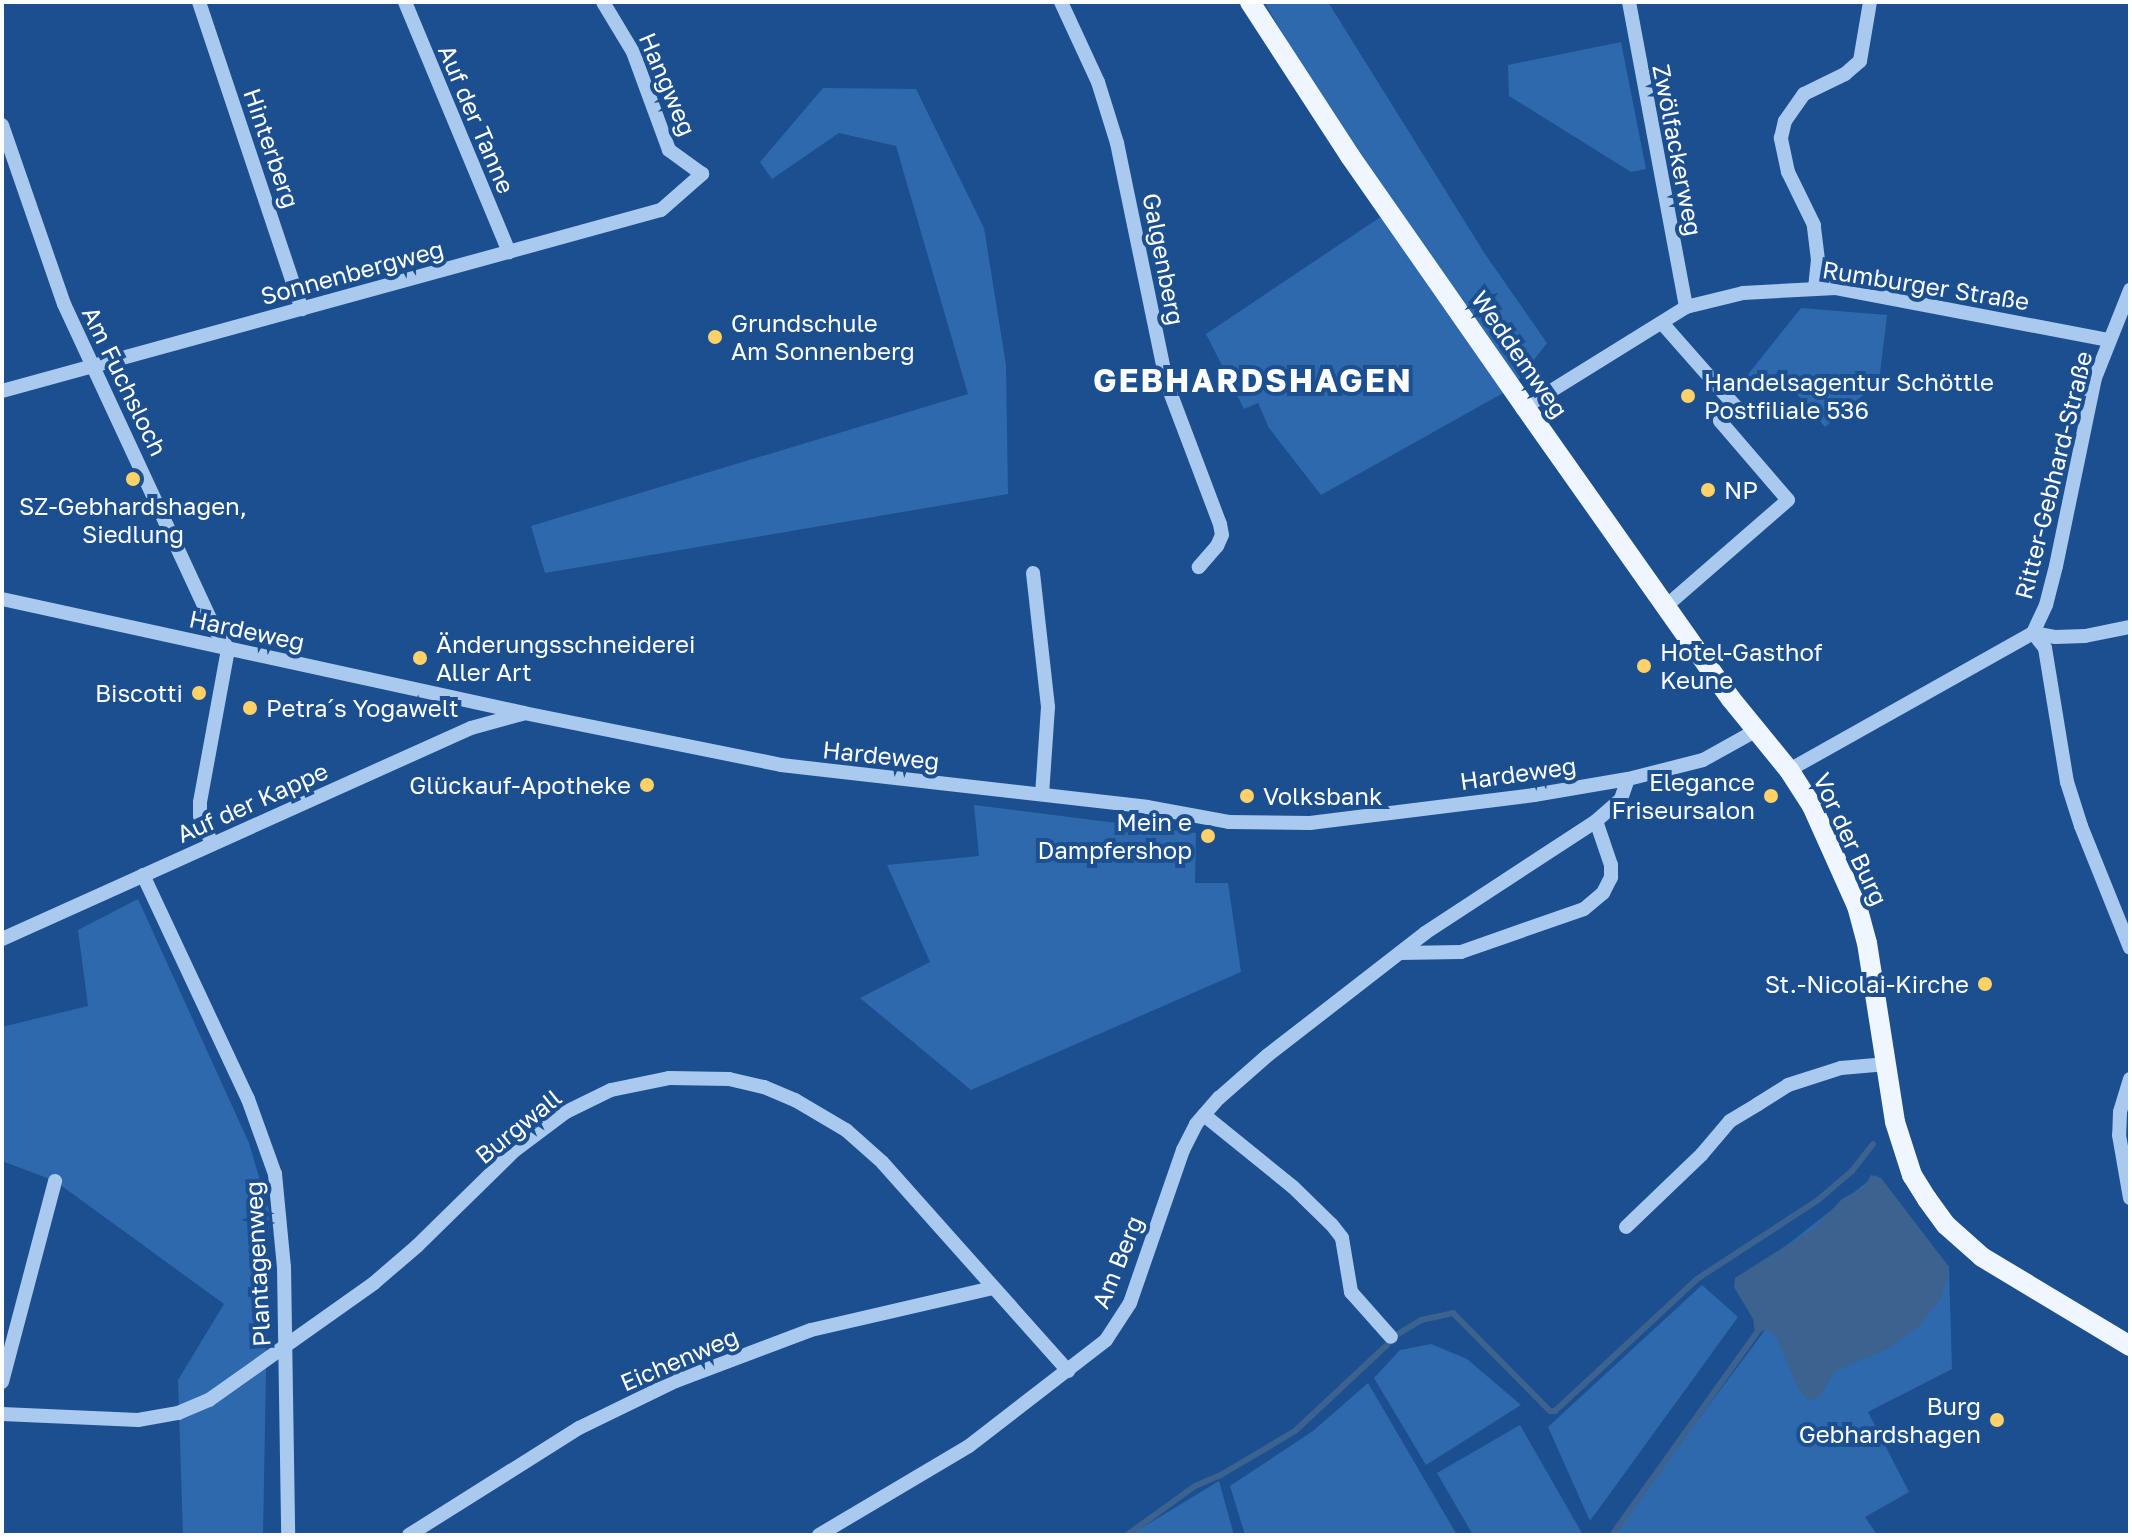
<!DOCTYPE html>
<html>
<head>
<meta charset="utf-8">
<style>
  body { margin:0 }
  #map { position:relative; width:2132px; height:1537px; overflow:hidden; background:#1b4f8f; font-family:"Golos Text",sans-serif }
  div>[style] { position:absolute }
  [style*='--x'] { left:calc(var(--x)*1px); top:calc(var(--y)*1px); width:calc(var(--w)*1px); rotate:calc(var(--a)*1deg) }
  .green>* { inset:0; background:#2e69ad }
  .water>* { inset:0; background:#3c6290 }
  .stream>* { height:6px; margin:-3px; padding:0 3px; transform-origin:3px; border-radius:3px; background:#3c6290 }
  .minor>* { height:14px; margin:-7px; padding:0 7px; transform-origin:7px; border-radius:7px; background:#a9c9ee }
  .major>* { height:20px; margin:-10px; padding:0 10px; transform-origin:10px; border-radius:10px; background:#f0f6ff }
  .dots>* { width:22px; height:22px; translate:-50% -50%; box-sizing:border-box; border:4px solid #1b4f8f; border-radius:50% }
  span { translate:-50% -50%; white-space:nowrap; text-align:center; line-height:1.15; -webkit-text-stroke:8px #1b4f8f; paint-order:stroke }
  .street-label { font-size:24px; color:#fff }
  .poi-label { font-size:24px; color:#fff }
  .left { translate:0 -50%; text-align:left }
  .right { translate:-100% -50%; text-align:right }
  .district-label { font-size:32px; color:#fff; font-weight:700; letter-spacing:2px }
  .frame { position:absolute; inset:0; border:4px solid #fff; pointer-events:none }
</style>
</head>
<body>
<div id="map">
  <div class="green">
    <i style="clip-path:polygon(1264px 2px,1328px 2px,1485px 254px,1547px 343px,1512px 388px,1321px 495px,1269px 428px,1258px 403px,1244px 409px,1206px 334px,1388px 212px)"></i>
    <i style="clip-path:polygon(1621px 42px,1646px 169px,1631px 172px,1509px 96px,1508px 65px)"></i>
    <i style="clip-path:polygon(823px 88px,916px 89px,984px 228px,1006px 365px,1008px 494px,545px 573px,531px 526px,968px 394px,896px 146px,839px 133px,772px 179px,760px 162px)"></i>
    <i style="clip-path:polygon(1801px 308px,1887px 315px,1879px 382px,1825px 427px,1778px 372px,1752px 393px,1742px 382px)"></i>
    <i style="clip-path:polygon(974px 805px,1196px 833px,1195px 883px,1228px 883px,1241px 972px,971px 1090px,860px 998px,930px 962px,887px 865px,979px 856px)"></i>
    <i style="clip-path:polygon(138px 899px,249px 1143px,269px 1211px,263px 1535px,183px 1535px,178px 1380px,224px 1304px,55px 1181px,2px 1161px,2px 1027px,88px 1006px,78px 930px)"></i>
    <i style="clip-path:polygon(1876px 1175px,1949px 1267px,1952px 1369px,1868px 1412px,1909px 1492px,1865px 1517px,1877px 1535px,1612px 1535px,1765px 1330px,1734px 1287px)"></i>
    <i style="clip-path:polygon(1702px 1285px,1738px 1317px,1590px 1521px,1548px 1427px)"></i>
    <i style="clip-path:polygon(1431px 1344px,1467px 1359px,1521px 1405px,1426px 1465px,1374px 1378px,1400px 1350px)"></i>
    <i style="clip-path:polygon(1368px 1383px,1457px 1535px,1245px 1535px,1230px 1486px,1313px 1431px)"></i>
    <i style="clip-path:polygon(1520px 1425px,1583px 1535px,1473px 1535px,1437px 1473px)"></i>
    <i style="clip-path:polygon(1219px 1481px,1234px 1535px,1130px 1535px)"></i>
  </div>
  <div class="water">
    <i style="clip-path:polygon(1871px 1175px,1881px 1178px,1949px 1267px,1947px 1280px,1941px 1298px,1919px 1326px,1890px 1348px,1835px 1371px,1820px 1396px,1809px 1401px,1799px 1390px,1775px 1335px,1765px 1330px,1755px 1334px,1753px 1319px,1734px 1287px,1735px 1278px,1814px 1228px,1842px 1199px,1864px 1187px)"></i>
  </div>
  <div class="stream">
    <i style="--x:1398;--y:1334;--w:27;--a:-31"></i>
    <i style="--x:1421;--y:1320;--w:33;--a:-12"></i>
    <i style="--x:1453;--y:1313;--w:138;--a:45.3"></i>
    <i style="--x:1550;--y:1411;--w:5;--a:0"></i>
    <i style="--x:1555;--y:1411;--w:194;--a:-42.9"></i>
    <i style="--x:1697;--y:1279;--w:145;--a:-33.1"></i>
    <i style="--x:1818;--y:1200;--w:45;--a:-40.5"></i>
    <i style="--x:1852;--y:1171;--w:34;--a:-52"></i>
    <i style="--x:1127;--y:1535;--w:84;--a:-35.8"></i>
    <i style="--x:1195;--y:1486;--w:26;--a:-23"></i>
    <i style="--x:1219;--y:1476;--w:88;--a:-30.6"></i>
    <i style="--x:1295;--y:1431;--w:127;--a:-43.1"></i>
    <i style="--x:1612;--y:1535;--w:252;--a:-54.4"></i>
  </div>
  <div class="minor">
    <i style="--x:199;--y:2;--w:324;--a:71.5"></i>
    <i style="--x:405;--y:2;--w:271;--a:67.4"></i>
    <i style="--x:1061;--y:2;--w:88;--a:65.2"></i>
    <i style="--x:1098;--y:82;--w:64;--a:72.7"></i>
    <i style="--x:1117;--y:143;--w:246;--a:78.3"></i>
    <i style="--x:1167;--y:384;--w:150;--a:69.3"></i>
    <i style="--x:1220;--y:524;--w:11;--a:80"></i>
    <i style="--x:1222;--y:535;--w:12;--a:114"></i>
    <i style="--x:1217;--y:546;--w:28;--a:131"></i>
    <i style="--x:1629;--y:2;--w:310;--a:79.4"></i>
    <i style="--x:2;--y:125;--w:189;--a:70.9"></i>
    <i style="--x:64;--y:304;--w:361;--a:65.1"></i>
    <i style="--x:216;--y:631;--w:22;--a:56"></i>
    <i style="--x:1815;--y:288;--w:28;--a:-84"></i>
    <i style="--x:1818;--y:260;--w:35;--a:-97"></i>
    <i style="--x:1814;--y:225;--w:59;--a:-116.1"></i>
    <i style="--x:1788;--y:172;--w:35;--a:-102"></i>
    <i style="--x:1781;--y:138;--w:17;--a:-77"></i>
    <i style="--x:1785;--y:121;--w:33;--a:-55"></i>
    <i style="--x:1804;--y:94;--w:46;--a:-26"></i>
    <i style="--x:1845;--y:74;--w:20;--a:-41"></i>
    <i style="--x:1860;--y:61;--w:60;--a:-80.4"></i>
    <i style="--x:1662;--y:323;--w:112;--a:48.6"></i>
    <i style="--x:1736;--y:407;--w:21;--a:139"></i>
    <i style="--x:1720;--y:421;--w:104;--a:49.3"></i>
    <i style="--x:1788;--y:500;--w:160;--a:139"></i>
    <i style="--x:2;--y:391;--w:683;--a:-15.36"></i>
    <i style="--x:661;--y:210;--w:55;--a:-41.3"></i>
    <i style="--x:702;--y:174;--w:41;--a:-144"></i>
    <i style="--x:669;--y:150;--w:104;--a:-110.2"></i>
    <i style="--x:633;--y:52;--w:58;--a:-121"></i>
    <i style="--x:1525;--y:407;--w:190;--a:-31.8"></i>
    <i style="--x:1686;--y:307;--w:59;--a:-13.8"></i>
    <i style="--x:1743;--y:293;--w:93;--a:-3.1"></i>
    <i style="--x:1836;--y:288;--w:278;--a:10.8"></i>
    <i style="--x:1033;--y:573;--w:135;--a:83.6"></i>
    <i style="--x:1048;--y:707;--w:87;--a:93.9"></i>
    <i style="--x:2;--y:599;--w:534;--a:12.32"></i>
    <i style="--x:524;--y:713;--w:262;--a:11.4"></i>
    <i style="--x:781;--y:765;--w:368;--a:6.5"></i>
    <i style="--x:1147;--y:807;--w:83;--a:10.4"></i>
    <i style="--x:1229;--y:822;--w:81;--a:0.7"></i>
    <i style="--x:1310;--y:823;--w:226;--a:-7.1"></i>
    <i style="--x:1534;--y:795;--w:95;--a:-9.7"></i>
    <i style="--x:1628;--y:779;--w:77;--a:-14.2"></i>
    <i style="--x:1703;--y:760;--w:62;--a:-29.1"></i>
    <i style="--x:2033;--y:633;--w:19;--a:51"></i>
    <i style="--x:2045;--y:648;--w:136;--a:80.7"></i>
    <i style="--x:2067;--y:782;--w:46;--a:72.3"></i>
    <i style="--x:2081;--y:826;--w:131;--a:68.1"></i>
    <i style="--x:2033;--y:633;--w:22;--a:10"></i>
    <i style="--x:2055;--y:637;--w:30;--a:-2"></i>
    <i style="--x:2085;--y:636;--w:46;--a:-11.3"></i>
    <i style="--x:1789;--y:770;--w:280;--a:-29.3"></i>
    <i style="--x:2033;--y:633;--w:31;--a:-65"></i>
    <i style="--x:2046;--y:605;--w:40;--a:-75.6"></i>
    <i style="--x:2056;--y:566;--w:192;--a:-78.3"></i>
    <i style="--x:2095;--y:378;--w:95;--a:-68.3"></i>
    <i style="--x:212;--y:844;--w:30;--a:-113"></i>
    <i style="--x:200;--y:816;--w:14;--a:-90"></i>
    <i style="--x:200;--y:802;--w:156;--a:-79.6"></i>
    <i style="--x:143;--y:875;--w:247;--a:64.9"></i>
    <i style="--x:248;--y:1099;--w:80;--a:70.2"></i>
    <i style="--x:275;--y:1174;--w:93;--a:84.5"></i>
    <i style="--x:284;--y:1267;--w:268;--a:89.1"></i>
    <i style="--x:2;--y:939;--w:514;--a:-24.22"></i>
    <i style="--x:471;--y:728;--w:53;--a:-15.4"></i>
    <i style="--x:1400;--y:953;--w:61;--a:-0.9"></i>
    <i style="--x:1461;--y:952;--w:130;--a:-19.3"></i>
    <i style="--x:1584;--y:909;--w:25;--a:-40"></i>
    <i style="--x:1603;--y:893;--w:18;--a:-63"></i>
    <i style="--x:1611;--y:877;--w:12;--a:-90"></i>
    <i style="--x:1611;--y:865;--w:46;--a:-108.8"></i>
    <i style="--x:2130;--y:1079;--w:34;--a:107"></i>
    <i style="--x:2120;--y:1112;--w:23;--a:92"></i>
    <i style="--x:2119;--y:1135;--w:64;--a:80.1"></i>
    <i style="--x:1204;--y:1115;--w:114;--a:39"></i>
    <i style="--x:1293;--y:1187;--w:54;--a:44.3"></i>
    <i style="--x:1332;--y:1225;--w:16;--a:52"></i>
    <i style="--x:1342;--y:1238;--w:55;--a:80.5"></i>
    <i style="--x:1351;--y:1292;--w:60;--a:48.4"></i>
    <i style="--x:1626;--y:1227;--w:105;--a:-43.8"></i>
    <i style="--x:1702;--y:1154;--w:43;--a:-49.7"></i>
    <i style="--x:1730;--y:1121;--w:33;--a:-31"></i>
    <i style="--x:1758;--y:1104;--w:36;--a:-32"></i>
    <i style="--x:1788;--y:1085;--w:56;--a:-17.8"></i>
    <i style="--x:1841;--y:1068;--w:46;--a:-5"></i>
    <i style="--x:2;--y:1382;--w:208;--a:-75.2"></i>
    <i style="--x:2;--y:1414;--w:136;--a:2.5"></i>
    <i style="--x:138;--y:1420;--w:41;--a:-9.9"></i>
    <i style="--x:178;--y:1413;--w:34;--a:-23"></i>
    <i style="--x:209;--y:1400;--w:202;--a:-35.3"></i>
    <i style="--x:374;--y:1283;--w:57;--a:-40.7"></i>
    <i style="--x:417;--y:1246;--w:136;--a:-44.4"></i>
    <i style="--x:514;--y:1151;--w:65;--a:-36.9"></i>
    <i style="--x:566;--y:1112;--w:50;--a:-26.1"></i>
    <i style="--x:611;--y:1090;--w:59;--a:-11.7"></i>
    <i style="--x:669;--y:1078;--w:60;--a:1"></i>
    <i style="--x:729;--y:1079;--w:36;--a:13"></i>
    <i style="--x:764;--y:1087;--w:34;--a:23"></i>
    <i style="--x:795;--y:1100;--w:59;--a:30.5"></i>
    <i style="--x:846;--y:1130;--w:48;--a:41.6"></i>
    <i style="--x:882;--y:1162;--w:280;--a:48.3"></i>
    <i style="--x:409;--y:1535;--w:201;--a:-32.2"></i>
    <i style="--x:579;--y:1428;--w:108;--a:-25.9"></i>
    <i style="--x:676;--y:1381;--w:144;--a:-20.7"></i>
    <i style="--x:811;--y:1330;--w:187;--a:-13"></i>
    <i style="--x:819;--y:1535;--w:174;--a:-30.7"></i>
    <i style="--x:969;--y:1446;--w:173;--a:-37.7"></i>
    <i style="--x:1106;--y:1340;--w:44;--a:-57"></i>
    <i style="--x:1130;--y:1303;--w:162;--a:-70.9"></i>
    <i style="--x:1183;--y:1150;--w:29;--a:-63"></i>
    <i style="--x:1196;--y:1124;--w:35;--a:-49"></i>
    <i style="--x:1219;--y:1098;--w:65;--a:-41.3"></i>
    <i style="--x:1268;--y:1055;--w:199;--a:-37.8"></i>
    <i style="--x:1425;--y:933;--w:204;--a:-33.2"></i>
    <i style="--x:1596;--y:821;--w:33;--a:-41"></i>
    <i style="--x:1621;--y:799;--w:21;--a:-71"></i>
  </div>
  <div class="major">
    <i style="--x:1250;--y:2;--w:184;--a:57"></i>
    <i style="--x:1350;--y:156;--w:306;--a:55.1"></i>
    <i style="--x:1525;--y:407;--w:357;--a:54.8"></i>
    <i style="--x:1731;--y:699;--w:92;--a:50.8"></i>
    <i style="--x:1789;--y:770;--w:43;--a:57.4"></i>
    <i style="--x:1812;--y:806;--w:110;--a:65.8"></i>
    <i style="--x:1857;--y:906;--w:38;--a:75"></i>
    <i style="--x:1867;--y:943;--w:181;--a:81.1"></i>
    <i style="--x:1895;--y:1122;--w:56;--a:72.2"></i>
    <i style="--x:1912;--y:1175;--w:28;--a:58"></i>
    <i style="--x:1927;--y:1199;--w:32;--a:54"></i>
    <i style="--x:1946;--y:1225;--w:48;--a:41.6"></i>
    <i style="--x:1982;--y:1257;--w:173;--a:31"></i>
  </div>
  <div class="dots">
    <i style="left:715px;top:337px;background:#ffd166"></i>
    <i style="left:1688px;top:396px;background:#ffd166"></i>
    <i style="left:133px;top:479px;background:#ffd166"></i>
    <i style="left:1708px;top:490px;background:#ffd166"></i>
    <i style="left:420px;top:658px;background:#ffd166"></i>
    <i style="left:1644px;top:666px;background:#ffd166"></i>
    <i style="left:199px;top:693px;background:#ffd166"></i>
    <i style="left:250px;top:708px;background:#ffd166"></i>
    <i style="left:647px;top:785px;background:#ffd166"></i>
    <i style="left:1247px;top:796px;background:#ffd166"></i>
    <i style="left:1771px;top:796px;background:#ffd166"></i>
    <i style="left:1208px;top:836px;background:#ffd166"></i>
    <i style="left:1985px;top:984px;background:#ffd166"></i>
    <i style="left:1997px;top:1420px;background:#ffd166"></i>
  </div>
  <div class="street-label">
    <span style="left:668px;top:84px;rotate:67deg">Hangweg</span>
    <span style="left:477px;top:119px;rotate:67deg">Auf der Tanne</span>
    <span style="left:272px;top:148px;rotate:71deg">Hinterberg</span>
    <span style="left:1678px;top:150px;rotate:79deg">Zwölfackerweg</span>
    <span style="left:1164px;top:259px;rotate:79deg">Galgenberg</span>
    <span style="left:352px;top:272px;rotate:-15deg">Sonnenbergweg</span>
    <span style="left:1926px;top:285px;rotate:9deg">Rumburger Straße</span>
    <span style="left:1520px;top:354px;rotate:55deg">Weddemweg</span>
    <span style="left:125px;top:381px;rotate:64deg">Am Fuchsloch</span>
    <span style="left:2053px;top:475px;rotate:-76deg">Ritter-Gebhard-Straße</span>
    <span style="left:247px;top:630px;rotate:12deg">Hardeweg</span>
    <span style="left:881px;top:755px;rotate:6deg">Hardeweg</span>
    <span style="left:1518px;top:773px;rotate:-8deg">Hardeweg</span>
    <span style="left:252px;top:802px;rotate:-24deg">Auf der Kappe</span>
    <span style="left:1851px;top:839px;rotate:65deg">Vor der Burg</span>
    <span style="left:518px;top:1126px;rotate:-39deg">Burgwall</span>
    <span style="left:1117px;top:1262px;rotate:-68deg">Am Berg</span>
    <span style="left:257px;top:1264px;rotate:-93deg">Plantagenweg</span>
    <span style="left:679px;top:1359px;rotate:-23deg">Eichenweg</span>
  </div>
  <div class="poi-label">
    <span class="left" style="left:731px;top:337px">Grundschule<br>Am Sonnenberg</span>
    <span class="left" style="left:1704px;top:396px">Handelsagentur Schöttle<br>Postfiliale 536</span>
    <span class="left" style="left:1724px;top:490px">NP</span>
    <span style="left:133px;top:520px">SZ-Gebhardshagen,<br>Siedlung</span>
    <span class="left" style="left:436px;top:658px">Änderungsschneiderei<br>Aller Art</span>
    <span class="left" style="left:1660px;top:666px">Hotel-Gasthof<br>Keune</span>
    <span class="right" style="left:183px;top:693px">Biscotti</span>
    <span class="left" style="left:266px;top:708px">Petra´s Yogawelt</span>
    <span class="right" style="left:1755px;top:796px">Elegance<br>Friseursalon</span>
    <span class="right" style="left:631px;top:785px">Glückauf-Apotheke</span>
    <span class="left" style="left:1263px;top:796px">Volksbank</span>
    <span class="right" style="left:1192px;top:836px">Mein e<br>Dampfershop</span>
    <span class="right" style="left:1969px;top:984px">St.-Nicolai-Kirche</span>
    <span class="right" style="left:1981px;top:1420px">Burg<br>Gebhardshagen</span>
  </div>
  <div class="district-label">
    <span style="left:1253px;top:380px">GEBHARDSHAGEN</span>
  </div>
  <div class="frame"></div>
</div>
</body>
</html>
